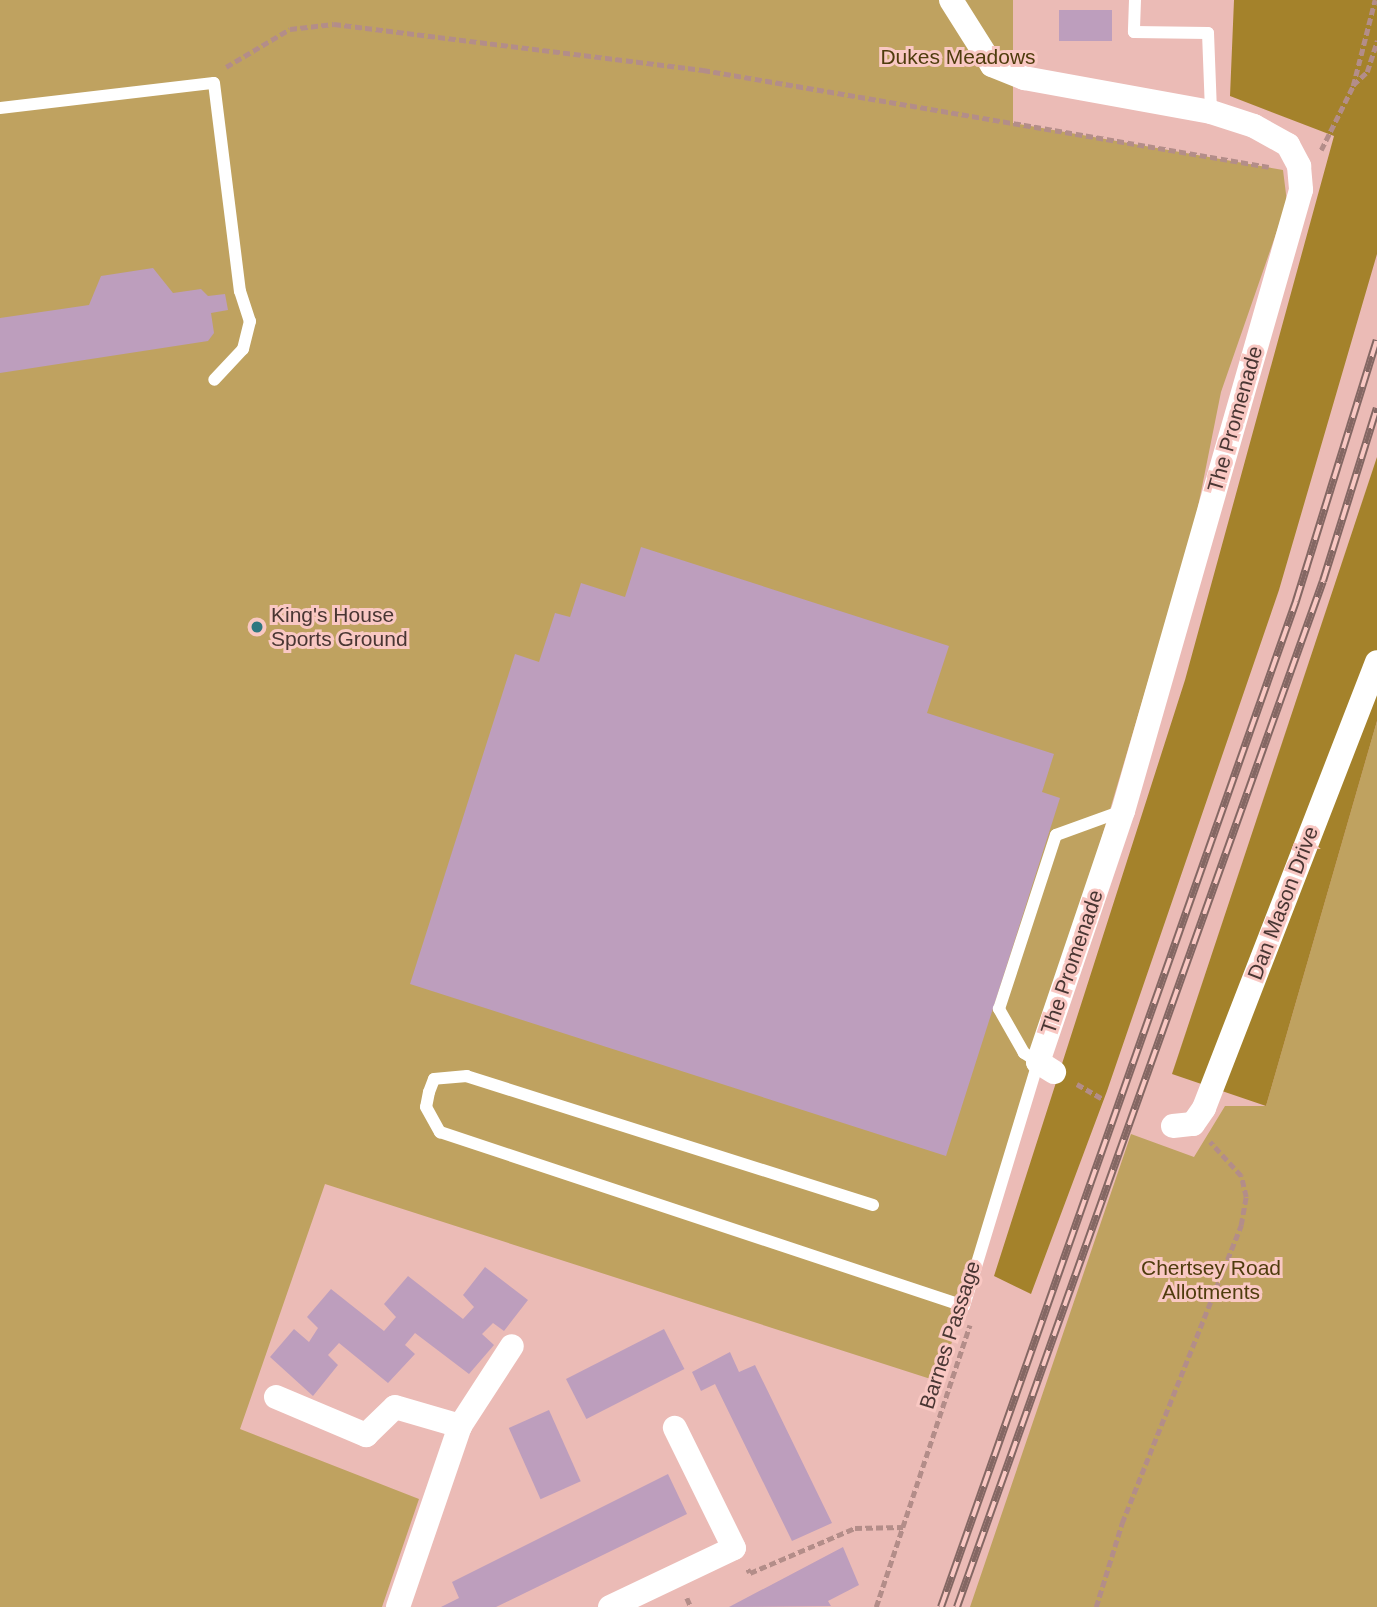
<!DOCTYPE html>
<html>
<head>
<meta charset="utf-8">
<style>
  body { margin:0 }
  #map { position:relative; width:1377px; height:1607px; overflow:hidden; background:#ebbbb6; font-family:Helvetica,sans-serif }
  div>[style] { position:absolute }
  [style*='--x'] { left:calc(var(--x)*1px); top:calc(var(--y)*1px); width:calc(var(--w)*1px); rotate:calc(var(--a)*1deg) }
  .green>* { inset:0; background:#bfa260 }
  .forest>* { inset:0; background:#a4822b }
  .building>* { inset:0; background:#bd9ebd; transform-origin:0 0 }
  .path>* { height:4.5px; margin-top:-2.25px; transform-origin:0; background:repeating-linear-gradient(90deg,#b38d89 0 7px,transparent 0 10.5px) }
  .service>* { height:12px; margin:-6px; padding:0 6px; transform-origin:6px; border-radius:6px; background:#fff }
  .minor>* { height:24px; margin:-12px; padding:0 12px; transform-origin:12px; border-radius:12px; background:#fff }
  .rail>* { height:8px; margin-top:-4px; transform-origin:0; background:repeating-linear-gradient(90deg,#f9c8c3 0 16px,#846763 0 32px); box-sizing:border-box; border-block:2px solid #846763 }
  .dots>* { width:19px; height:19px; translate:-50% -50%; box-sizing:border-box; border:4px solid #f9c8c3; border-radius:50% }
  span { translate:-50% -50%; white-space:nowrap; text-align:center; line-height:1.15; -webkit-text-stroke:6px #f9c8c3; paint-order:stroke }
  .park-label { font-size:21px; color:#4f3c0d }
  .street-label { font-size:21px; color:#493633 }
  .poi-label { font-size:21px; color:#493633 }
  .left { translate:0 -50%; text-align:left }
</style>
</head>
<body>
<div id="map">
  <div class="green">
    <i style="clip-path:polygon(0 0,1013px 0,1013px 123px,1283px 170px,1287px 202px,1221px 392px,1194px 527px,940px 1382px,325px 1184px,240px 1429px,419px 1499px,382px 1607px,0 1607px)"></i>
    <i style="clip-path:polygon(1377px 721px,1377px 1607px,970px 1607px,1131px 1134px,1194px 1157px,1225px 1106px,1266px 1106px)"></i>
  </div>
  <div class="forest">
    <i style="clip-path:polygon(1234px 0,1377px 0,1377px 254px,1279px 590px,1107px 1091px,1031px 1294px,994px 1276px,1185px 680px,1334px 136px,1230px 96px)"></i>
    <i style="clip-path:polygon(1377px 457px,1377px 721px,1266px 1106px,1172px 1074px)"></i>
  </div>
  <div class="building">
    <i style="left:1059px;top:10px;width:53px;height:31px"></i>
    <i style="clip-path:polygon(153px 268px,173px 293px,201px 289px,208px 296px,225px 294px,228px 310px,211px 313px,214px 333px,208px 341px,0 373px,0 318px,89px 305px,101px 276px)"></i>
    <i style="clip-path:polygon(641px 547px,949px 646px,927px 713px,1054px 754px,1042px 792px,1060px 798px,946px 1156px,410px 984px,515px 654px,539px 662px,555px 613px,570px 617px,581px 583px,625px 597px)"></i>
    <i style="clip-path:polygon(485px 1267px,528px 1300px,504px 1331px,493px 1323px,482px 1334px,494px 1345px,469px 1374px,415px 1333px,405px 1345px,415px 1354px,388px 1383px,339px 1343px,328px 1355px,338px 1365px,313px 1396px,270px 1357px,294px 1329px,309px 1342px,318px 1328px,307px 1317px,331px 1289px,384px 1331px,396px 1317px,384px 1304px,408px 1276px,463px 1319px,474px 1307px,463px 1295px)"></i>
    <i style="left:664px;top:1329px;width:45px;height:110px;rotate:63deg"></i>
    <i style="clip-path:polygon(730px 1352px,739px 1372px,755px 1365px,832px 1523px,792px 1541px,715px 1384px,701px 1391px,692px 1372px)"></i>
    <i style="left:549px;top:1410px;width:78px;height:44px;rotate:66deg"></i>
    <i style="clip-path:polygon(668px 1474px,687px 1514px,496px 1607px,441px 1607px,459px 1598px,452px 1582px)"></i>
    <i style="clip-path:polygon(843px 1547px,859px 1585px,828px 1601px,831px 1606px,729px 1607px)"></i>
  </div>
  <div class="path">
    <i style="--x:226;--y:67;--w:74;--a:-30.7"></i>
    <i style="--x:290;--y:29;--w:44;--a:-6.5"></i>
    <i style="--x:334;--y:24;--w:372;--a:7.1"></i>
    <i style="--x:703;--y:70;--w:574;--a:9.72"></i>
    <i style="--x:1353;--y:85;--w:19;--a:-43"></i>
    <i style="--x:1367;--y:72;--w:33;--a:-72"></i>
    <i style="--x:1321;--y:150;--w:72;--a:-63.4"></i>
    <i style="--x:1353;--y:86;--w:89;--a:-75.7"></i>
    <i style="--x:1077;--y:1084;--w:30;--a:30"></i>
    <i style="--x:748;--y:1569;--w:4;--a:63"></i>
    <i style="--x:750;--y:1573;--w:114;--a:-23.2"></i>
    <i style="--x:855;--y:1528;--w:48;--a:-1.2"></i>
    <i style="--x:687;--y:1598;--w:10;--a:66"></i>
    <i style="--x:876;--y:1607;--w:297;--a:-71.6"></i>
    <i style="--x:1096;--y:1607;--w:88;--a:-72.8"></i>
    <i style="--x:1122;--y:1523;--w:321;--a:-68.2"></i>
    <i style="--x:1241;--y:1225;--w:28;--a:-80"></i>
    <i style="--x:1246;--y:1197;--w:22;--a:-103"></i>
    <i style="--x:1241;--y:1176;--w:46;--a:-132.4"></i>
  </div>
  <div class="service">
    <i style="--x:1135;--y:0;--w:32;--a:92"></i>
    <i style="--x:1134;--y:32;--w:74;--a:0.8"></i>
    <i style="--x:1208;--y:33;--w:79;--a:87.8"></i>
    <i style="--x:0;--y:108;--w:215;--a:-6.7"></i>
    <i style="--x:214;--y:83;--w:210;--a:82.9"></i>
    <i style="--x:240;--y:291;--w:32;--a:72"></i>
    <i style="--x:250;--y:321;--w:29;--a:104"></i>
    <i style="--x:243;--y:349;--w:42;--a:133.1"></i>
    <i style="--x:873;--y:1205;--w:426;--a:-162.4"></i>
    <i style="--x:467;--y:1076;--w:33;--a:175"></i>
    <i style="--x:434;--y:1079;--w:14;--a:111"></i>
    <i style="--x:429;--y:1092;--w:15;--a:101"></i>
    <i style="--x:426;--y:1107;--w:29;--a:61"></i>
    <i style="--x:440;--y:1132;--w:552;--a:18.37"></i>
    <i style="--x:964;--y:1306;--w:255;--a:-73.1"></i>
    <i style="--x:1038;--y:1062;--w:17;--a:-147"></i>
    <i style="--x:1024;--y:1053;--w:51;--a:-119.6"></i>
    <i style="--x:999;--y:1009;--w:183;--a:-71.9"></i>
    <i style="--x:1056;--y:835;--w:70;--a:-20"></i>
  </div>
  <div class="minor">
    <i style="--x:951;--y:0;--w:77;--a:57.8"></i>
    <i style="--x:992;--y:65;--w:35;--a:22"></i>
    <i style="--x:1024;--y:78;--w:190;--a:10.3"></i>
    <i style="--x:1211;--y:112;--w:45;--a:18"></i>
    <i style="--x:1254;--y:126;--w:39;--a:29"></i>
    <i style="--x:1288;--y:145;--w:24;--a:62"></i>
    <i style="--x:1299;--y:166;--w:24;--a:85"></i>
    <i style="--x:1301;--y:190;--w:646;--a:105.99"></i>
    <i style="--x:1123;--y:811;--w:265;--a:108.7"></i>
    <i style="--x:1038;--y:1062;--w:19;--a:32"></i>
    <i style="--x:1173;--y:1126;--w:20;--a:-6"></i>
    <i style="--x:1193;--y:1124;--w:19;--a:-55"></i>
    <i style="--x:1204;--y:1108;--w:478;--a:-68.8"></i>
    <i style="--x:276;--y:1397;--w:98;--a:22.9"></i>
    <i style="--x:366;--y:1435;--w:40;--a:-44"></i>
    <i style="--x:395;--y:1407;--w:68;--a:16.3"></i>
    <i style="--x:398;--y:1607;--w:191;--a:-71.1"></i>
    <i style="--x:460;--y:1426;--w:95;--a:-57"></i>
    <i style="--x:610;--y:1607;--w:137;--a:-25.4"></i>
    <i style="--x:734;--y:1548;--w:134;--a:-116.2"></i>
  </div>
  <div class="rail">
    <i style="--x:941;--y:1607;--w:1067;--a:-70.56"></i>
    <i style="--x:1296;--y:601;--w:273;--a:-72.8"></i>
    <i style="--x:957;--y:1607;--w:1089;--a:-70.37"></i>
    <i style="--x:1323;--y:581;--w:181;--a:-72.7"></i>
  </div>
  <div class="dots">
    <i style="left:257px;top:627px;background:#2f7780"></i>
  </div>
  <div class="park-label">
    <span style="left:958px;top:57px">Dukes Meadows</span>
    <span style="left:1211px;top:1280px">Chertsey Road<br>Allotments</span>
  </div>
  <div class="street-label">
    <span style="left:1235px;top:419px;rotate:-74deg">The Promenade</span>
    <span style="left:1283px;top:903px;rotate:-69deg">Dan Mason Drive</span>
    <span style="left:1072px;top:962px;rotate:-71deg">The Promenade</span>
    <span style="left:950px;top:1335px;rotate:-72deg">Barnes Passage</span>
  </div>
  <div class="poi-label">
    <span class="left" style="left:271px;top:627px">King's House<br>Sports Ground</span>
  </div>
</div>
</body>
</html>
